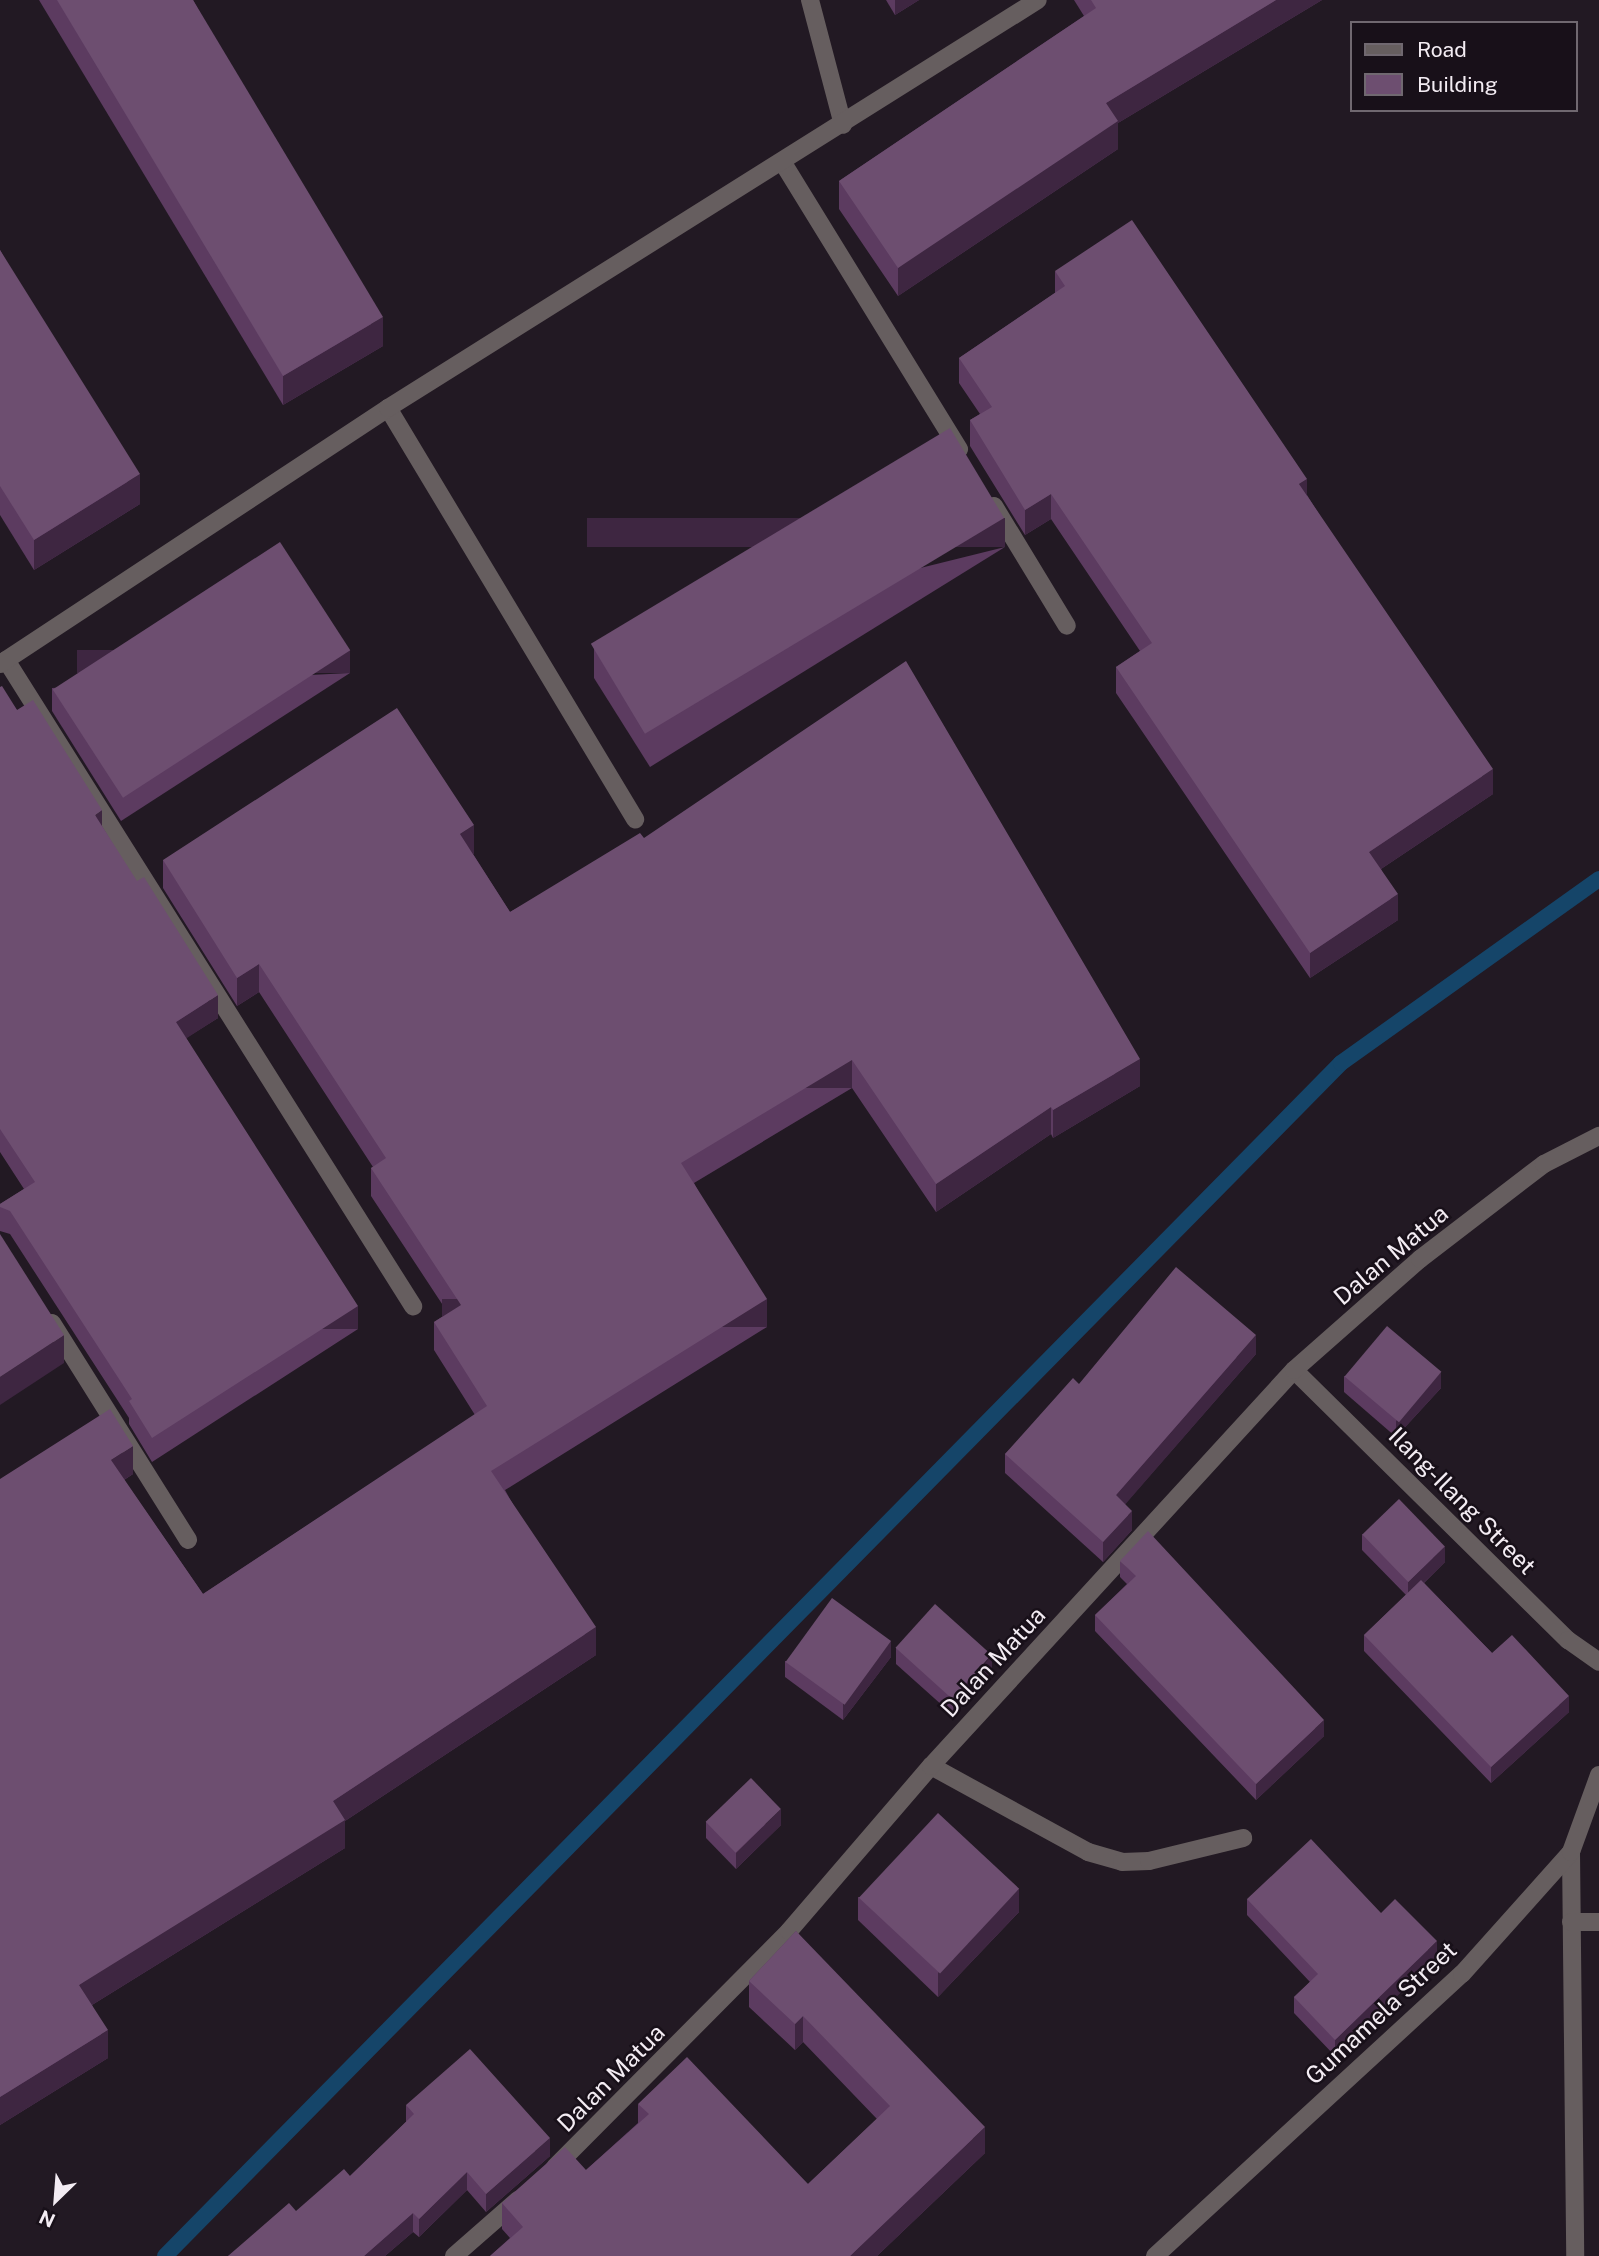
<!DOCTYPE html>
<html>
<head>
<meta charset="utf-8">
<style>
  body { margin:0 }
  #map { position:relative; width:1599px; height:2256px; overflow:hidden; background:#221923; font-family:"Public Sans",sans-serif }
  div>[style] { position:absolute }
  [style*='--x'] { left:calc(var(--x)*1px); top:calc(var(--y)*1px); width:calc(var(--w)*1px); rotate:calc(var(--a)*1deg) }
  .stream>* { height:16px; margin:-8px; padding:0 8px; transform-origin:8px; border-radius:8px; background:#154569 }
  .service>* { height:18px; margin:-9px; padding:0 9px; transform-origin:9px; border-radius:9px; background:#665e5f }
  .minor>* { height:18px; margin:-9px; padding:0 9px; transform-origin:9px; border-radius:9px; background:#665e5f }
  .wall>* { inset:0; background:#5c3b60 }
  .shaded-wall>* { inset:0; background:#3e2641; transform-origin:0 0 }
  .building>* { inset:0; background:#6d4e70; transform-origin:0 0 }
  span { translate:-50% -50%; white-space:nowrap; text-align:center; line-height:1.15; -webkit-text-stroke:5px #181019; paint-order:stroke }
  .street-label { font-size:24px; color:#f3ecf3 }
  .legend { position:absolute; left:1350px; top:21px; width:228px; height:91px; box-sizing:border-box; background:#181019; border:2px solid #706870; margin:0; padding:9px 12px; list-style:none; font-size:21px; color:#f3ecf3 }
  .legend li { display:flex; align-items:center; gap:14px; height:35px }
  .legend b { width:35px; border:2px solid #706870 }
  .north { position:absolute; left:21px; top:2165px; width:70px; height:70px; -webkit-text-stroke:5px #181019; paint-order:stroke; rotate:205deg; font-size:19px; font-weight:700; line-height:28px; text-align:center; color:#f3ecf3 }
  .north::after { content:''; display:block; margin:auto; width:24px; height:32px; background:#f3ecf3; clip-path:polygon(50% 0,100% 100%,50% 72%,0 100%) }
</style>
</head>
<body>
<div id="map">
  <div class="stream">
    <i style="--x:165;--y:2256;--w:1675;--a:-45.41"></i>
    <i style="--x:1341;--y:1063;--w:317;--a:-35.5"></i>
  </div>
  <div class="service">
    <i style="--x:810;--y:0;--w:129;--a:75.2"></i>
    <i style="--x:783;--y:163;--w:336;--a:58.4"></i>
    <i style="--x:388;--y:408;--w:480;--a:59"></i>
    <i style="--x:994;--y:506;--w:140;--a:58.7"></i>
    <i style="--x:6;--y:660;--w:764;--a:57.79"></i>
    <i style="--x:0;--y:664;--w:465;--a:-33.4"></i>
    <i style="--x:388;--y:408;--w:767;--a:-32.12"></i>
    <i style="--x:52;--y:1323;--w:256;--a:57.9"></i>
  </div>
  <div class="minor">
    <i style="--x:1294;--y:1370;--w:385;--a:44.6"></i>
    <i style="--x:1568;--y:1640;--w:38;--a:35"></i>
    <i style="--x:931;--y:1766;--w:179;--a:28.7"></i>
    <i style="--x:1088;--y:1852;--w:35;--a:16"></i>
    <i style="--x:1122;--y:1862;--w:27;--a:-2"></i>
    <i style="--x:1149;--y:1861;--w:97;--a:-13.7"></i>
    <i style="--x:1571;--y:1852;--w:404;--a:89.4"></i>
    <i style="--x:1571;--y:1922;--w:28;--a:0"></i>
    <i style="--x:555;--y:2167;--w:332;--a:-45.2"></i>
    <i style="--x:789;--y:1931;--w:218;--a:-49.3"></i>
    <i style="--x:931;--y:1766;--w:537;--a:-47.49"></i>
    <i style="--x:1294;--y:1370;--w:168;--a:-41.4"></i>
    <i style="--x:1420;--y:1259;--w:156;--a:-37.5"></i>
    <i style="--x:1544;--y:1164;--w:62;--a:-27"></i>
    <i style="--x:454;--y:2256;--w:85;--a:-41.2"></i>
    <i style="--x:1155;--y:2256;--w:417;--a:-42.6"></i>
    <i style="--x:1462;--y:1974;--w:164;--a:-48.2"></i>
    <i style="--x:1571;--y:1852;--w:82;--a:-70"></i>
  </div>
  <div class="wall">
    <i style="clip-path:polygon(39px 0,193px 0,383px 346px,283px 405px)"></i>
    <i style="clip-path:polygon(886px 0,919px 0,895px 15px)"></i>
    <i style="clip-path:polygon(1074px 0,1322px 0,1118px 123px,1118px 149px,898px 296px,839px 209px,839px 181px,1084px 16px)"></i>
    <i style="clip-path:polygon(0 250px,140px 504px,34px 570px,0 515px)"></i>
    <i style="clip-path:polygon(1055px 271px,1307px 495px,1493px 794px,1381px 869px,1398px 920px,1310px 978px,1116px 693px,1116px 667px,1140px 651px,1051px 519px,1025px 535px,970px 446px,970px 420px,980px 414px,959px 383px,959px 358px,1055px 293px)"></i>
    <i style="clip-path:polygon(1005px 547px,650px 767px,594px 678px,594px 649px)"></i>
    <i style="clip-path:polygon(350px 673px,121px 821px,52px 711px,52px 688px)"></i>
    <i style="clip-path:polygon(0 687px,102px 826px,218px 1018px,186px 1038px,358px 1329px,152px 1462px,129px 1424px,129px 1418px,10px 1234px,0 1231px,0 1204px,24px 1189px,0 1152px)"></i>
    <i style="clip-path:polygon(644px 838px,1140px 1086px,1053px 1138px,1051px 1134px,936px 1212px,852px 1088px,694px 1183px,767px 1327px,505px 1490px,596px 1655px,345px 1821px,345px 1848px,92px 2005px,108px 2058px,0 2125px,0 1479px,133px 1474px,124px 1480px,203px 1594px,475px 1415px,434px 1350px,434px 1322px,448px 1313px,371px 1196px,371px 1168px,373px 1167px,259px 992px,237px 1006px,163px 888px,163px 860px,474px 853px,473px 854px,510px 912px)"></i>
    <i style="clip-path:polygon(1256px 1354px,1125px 1504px,1132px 1530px,1103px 1562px,1005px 1473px,1005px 1454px,1079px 1384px)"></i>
    <i style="clip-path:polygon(1344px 1376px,1441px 1388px,1396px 1437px,1344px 1392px)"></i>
    <i style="clip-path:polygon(1362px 1534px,1445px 1562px,1424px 1583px,1492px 1653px,1569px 1712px,1491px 1783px,1364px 1651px,1364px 1635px,1406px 1595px,1362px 1550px)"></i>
    <i style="clip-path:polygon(1120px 1561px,1324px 1736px,1256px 1800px,1095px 1631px,1095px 1615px,1127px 1584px,1120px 1577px)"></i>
    <i style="clip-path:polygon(896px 1648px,992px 1671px,953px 1715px,896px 1664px)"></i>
    <i style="clip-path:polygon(891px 1657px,843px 1720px,785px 1677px,785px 1661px)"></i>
    <i style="clip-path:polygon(706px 1822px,781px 1825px,736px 1869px,706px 1838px)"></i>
    <i style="clip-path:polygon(858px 1897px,1019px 1912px,938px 1997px,858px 1920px)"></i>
    <i style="clip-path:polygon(1247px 1899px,1381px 1913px,1437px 1957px,1335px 2056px,1294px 2013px,1294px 1997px,1310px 1982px,1247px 1915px)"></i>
    <i style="clip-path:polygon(796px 1931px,985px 2153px,877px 2256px,490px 2256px,510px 2238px,502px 2229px,502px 2203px,586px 2170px,638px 2123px,638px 2104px,808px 2184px,877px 2119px,803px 2042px,795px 2050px,749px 2007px,749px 1981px)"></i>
    <i style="clip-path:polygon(406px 2105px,550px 2156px,486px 2212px,467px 2190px,419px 2237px,413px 2232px,385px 2256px,228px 2256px,350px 2176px,406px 2122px)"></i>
  </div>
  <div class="shaded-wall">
    <i style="clip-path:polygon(895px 0,919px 0,895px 15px)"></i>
    <i style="clip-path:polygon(1276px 0,1322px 0,1118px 123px,1118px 149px,898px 296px,898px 268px,1106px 103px)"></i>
    <i style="clip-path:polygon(383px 317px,383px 346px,283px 405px,283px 376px)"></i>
    <i style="clip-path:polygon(140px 474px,140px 504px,34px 570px,34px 540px)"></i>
    <i style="clip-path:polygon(1307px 479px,1307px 504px,1299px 484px)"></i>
    <i style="clip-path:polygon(1051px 494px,1051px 519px,1025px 535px,1025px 510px)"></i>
    <i style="left:1005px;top:518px;width:29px;height:418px;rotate:90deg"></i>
    <i style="left:350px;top:650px;width:23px;height:273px;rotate:90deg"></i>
    <i style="clip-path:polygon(1493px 769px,1493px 794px,1369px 877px,1369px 852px)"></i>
    <i style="clip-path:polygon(102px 810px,102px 833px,95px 815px)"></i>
    <i style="clip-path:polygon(474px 825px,474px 853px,460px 862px,460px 834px)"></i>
    <i style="clip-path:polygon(1398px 894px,1398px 920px,1310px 978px,1310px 953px)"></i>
    <i style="clip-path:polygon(259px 964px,259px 992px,237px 1006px,237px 978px)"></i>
    <i style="clip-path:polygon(218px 995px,218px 1018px,176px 1045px,176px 1022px)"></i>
    <i style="clip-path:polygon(1140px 1059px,1140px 1086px,1053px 1138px,1053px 1110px)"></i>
    <i style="left:852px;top:1060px;width:28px;height:200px;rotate:90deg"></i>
    <i style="clip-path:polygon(1051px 1107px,1051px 1134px,936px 1212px,936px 1184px)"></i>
    <i style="left:767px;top:1299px;width:28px;height:325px;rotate:90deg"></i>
    <i style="left:358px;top:1306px;width:23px;height:245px;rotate:90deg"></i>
    <i style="clip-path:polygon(64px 1335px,64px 1363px,0 1405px,0 1377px)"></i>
    <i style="clip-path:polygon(1256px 1335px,1256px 1354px,1116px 1515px,1116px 1495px)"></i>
    <i style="clip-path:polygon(1441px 1372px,1441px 1388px,1396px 1437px,1396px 1421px)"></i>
    <i style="clip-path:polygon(133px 1446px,133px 1474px,111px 1488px,111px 1460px)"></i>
    <i style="clip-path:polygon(1132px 1511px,1132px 1530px,1103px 1562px,1103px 1542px)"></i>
    <i style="clip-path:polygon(1445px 1546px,1445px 1562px,1408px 1598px,1408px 1582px)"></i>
    <i style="clip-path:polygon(596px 1627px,596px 1655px,345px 1821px,345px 1848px,79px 2013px,79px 1985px,333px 1801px)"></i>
    <i style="clip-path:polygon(891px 1641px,891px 1657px,843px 1720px,843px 1704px)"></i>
    <i style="clip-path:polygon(992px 1655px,992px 1671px,953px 1715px,953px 1699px)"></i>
    <i style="clip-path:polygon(1569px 1696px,1569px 1712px,1491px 1783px,1491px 1767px)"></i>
    <i style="clip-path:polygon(1324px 1720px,1324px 1736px,1256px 1800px,1256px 1784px)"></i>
    <i style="clip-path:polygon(781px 1809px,781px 1825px,736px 1869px,736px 1853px)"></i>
    <i style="clip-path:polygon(1019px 1889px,1019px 1912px,938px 1997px,938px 1973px)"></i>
    <i style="clip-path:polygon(1437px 1941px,1437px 1957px,1335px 2056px,1335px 2040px)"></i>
    <i style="clip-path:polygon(803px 2016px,803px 2042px,795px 2050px,795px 2024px)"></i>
    <i style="clip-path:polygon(108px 2030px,108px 2058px,0 2125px,0 2097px)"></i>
    <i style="clip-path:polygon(985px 2127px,985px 2153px,877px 2256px,850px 2256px)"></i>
    <i style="clip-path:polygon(550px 2138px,550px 2156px,486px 2212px,486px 2194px)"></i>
    <i style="clip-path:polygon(467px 2172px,467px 2190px,419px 2237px,419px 2219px)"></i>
    <i style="clip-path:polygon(413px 2213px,413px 2232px,385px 2256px,364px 2256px)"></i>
  </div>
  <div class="building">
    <i style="clip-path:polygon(57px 0,193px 0,383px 317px,283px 376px)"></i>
    <i style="clip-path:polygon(1091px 0,1276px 0,1106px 103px,1118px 121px,898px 268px,839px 181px,1096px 8px)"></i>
    <i style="clip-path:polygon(1132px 220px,1307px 479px,1299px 484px,1493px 769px,1369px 852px,1398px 894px,1310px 953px,1116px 667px,1152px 643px,1051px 494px,1025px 510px,970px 420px,992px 407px,959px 358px,1065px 286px,1055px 271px)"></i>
    <i style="clip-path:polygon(0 250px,140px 474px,34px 540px,0 486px)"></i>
    <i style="left:950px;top:428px;width:105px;height:419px;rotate:59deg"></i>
    <i style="left:280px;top:542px;width:129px;height:271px;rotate:57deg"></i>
    <i style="clip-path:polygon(906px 661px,1140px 1059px,1053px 1110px,1051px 1107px,936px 1184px,852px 1060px,681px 1163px,767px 1299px,491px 1471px,596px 1627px,333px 1801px,345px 1820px,79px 1985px,108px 2030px,0 2097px,0 1479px,110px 1409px,133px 1446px,111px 1460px,203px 1594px,487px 1406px,434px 1322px,461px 1305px,371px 1168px,386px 1158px,259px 964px,237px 978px,163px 860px,397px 708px,474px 825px,460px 834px,510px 912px,640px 833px,644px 838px)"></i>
    <i style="clip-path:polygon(2px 686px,17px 710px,33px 700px,102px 810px,95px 815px,137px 881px,144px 877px,218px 995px,176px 1022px,358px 1306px,152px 1438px,129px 1401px,132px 1399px,10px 1211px,0 1207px,0 1204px,35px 1182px,0 1129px,0 687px)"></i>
    <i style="clip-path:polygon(0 1234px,64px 1335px,0 1377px)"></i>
    <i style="clip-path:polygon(1176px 1267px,1256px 1335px,1116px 1495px,1132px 1511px,1103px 1542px,1005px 1454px,1073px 1378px,1079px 1384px)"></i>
    <i style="left:1387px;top:1326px;width:71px;height:66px;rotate:40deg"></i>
    <i style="left:1399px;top:1499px;width:66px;height:51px;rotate:46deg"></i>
    <i style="clip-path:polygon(1148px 1531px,1324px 1720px,1256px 1784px,1095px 1615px,1136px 1576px,1120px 1561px)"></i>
    <i style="clip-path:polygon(1421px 1580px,1492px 1653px,1512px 1635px,1569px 1696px,1491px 1767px,1364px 1635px)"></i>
    <i style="left:832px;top:1598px;width:73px;height:79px;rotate:36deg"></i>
    <i style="left:935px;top:1604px;width:76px;height:59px;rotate:42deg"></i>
    <i style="left:751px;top:1778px;width:43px;height:63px;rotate:46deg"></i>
    <i style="left:938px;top:1813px;width:111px;height:116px;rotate:43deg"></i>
    <i style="clip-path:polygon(1311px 1839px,1381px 1913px,1395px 1899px,1437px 1941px,1335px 2040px,1294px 1997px,1318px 1974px,1247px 1899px)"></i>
    <i style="clip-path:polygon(796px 1931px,985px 2127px,850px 2256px,490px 2256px,523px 2227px,502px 2203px,565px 2147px,586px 2170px,649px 2114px,638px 2104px,687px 2057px,808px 2184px,890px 2106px,803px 2016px,795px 2024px,749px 1981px)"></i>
    <i style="clip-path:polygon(470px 2049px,550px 2138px,486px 2194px,467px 2172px,419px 2219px,413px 2213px,364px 2256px,228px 2256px,289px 2203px,296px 2211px,344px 2169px,350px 2176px,414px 2114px,406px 2105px)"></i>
  </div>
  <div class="street-label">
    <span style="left:1391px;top:1255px;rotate:-40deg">Dalan Matua</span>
    <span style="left:1462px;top:1501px;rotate:45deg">Ilang-Ilang Street</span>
    <span style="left:993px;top:1662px;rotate:-47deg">Dalan Matua</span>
    <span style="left:1381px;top:2013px;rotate:-43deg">Gumamela Street</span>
    <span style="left:611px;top:2078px;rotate:-45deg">Dalan Matua</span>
  </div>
  <ul class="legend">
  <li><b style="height:9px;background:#665e5f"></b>Road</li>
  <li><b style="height:19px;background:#6d4e70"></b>Building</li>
  </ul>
  <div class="north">N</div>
</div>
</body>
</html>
